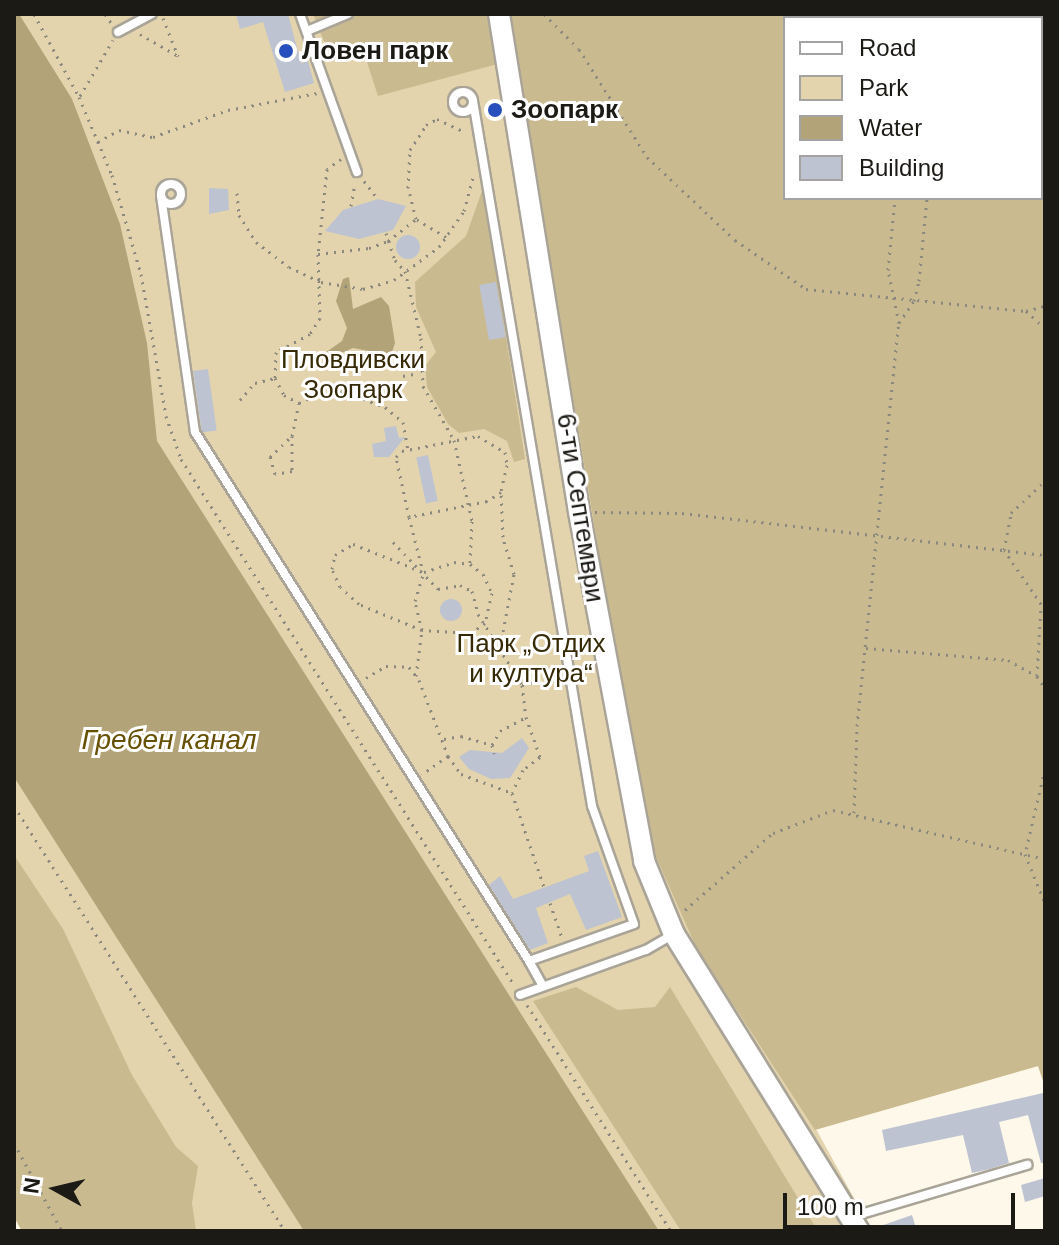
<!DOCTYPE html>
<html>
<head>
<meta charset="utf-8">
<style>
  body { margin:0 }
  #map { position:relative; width:1059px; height:1245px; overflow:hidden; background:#fdf8ea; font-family:Helvetica,sans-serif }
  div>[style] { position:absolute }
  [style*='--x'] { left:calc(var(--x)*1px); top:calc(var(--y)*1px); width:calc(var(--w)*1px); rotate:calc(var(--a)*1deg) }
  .green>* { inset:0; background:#e3d4ad }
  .forest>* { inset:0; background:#caba90 }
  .water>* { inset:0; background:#b2a379 }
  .building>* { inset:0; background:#bdc3d1; transform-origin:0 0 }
  .round { border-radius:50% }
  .path>* { height:3px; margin-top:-1.5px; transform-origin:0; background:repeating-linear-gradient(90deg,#8b887e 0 2px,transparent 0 8px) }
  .roads { filter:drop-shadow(2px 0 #a9a497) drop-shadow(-2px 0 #a9a497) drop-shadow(0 2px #a9a497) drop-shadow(0 -2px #a9a497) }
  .service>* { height:8px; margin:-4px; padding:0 4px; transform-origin:4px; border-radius:4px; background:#fff }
  .service>.ring { margin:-4px; padding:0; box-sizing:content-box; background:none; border:8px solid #fff; border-radius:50% }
  .tertiary>* { height:20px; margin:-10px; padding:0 10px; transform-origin:10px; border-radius:10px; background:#fff }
  .dots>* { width:22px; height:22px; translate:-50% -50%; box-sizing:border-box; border:4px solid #fff; border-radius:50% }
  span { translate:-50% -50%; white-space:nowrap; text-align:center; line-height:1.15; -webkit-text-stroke:6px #fff; paint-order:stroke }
  .poi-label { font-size:26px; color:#1c1a15; font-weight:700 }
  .left { translate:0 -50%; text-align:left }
  .park-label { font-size:26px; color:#362a06 }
  .street-label { font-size:26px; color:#1c1a15 }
  .water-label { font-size:28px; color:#665002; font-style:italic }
  .frame { position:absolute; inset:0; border:16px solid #1c1a15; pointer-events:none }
  .legend { position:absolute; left:783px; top:16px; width:260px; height:184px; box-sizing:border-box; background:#fff; border:2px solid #a4a3a1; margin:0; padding:10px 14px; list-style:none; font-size:24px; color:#1c1a15 }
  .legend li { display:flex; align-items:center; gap:16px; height:40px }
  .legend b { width:40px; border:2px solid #a4a3a1 }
  .north { position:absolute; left:16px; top:1149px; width:80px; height:80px; -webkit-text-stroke:6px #fff; paint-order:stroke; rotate:278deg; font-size:22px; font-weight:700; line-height:32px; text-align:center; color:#1c1a15 }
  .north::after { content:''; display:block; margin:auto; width:28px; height:36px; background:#1c1a15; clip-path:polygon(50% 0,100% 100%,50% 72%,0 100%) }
  .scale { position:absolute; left:783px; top:1193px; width:232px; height:36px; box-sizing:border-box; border:4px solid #1c1a15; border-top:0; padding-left:10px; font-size:24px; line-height:28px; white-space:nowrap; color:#1c1a15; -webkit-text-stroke:6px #fff; paint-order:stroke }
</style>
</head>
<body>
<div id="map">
  <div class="green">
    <i style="clip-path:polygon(evenodd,14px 14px,1045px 14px,1045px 1086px,1038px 1066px,816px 1129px,872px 1231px,22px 1231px,14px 1217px,14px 14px,785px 18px,1041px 18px,1041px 198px,785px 198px,785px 18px)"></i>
  </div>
  <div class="forest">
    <i style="clip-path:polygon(evenodd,313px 14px,1045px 14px,1045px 1086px,1038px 1066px,815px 1130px,697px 949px,656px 857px,631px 747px,517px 59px,378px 96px,366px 59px,330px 56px,313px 14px,785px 18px,1041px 18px,1041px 198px,785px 198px,785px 18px)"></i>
    <i style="clip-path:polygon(483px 188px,525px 459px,514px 462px,507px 441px,484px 429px,459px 433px,448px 424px,427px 387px,425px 366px,436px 352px,416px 307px,415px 282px,466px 236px)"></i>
    <i style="clip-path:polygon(14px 855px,63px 929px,132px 1075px,176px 1147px,198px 1166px,192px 1203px,196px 1231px,22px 1231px,14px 1217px)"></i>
    <i style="clip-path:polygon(576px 987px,618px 1010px,655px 1007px,670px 987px,818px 1231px,681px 1231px,533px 1001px)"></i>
  </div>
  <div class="water">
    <i style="clip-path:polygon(14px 14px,19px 14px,72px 99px,120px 224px,147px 343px,157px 441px,659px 1231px,304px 1231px,14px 777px)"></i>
    <i style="clip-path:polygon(349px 277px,353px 309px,381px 297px,389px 306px,395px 343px,392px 352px,385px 354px,353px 348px,323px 361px,322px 355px,342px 341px,347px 328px,336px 301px,343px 279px)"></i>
  </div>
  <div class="building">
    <i style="clip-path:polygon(236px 14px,288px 14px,301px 63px,308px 61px,314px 83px,285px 92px,263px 22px,240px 29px)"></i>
    <i style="clip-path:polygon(209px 188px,228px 189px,229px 210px,209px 214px)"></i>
    <i style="clip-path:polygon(378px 199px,406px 206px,393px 230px,359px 239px,325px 231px,343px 210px)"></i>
    <i class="round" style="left:396px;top:235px;width:24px;height:24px"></i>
    <i style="left:496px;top:282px;width:56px;height:17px;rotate:80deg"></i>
    <i style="left:208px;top:369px;width:62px;height:15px;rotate:82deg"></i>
    <i style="clip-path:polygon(396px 426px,399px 438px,405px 437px,389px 457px,374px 457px,372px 444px,386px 441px,384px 428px)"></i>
    <i style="left:428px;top:455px;width:47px;height:12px;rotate:78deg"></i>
    <i class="round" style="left:440px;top:599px;width:22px;height:22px"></i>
    <i style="clip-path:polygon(522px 738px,529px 748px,510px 778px,491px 779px,469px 769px,459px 757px,470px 750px,502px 753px)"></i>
    <i style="clip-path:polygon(598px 851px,622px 917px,586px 930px,570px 894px,536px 908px,548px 943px,530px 950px,489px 885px,500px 876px,513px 899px,589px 871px,584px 856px)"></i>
    <i style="clip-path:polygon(1043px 1093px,1045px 1163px,1041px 1163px,1028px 1115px,999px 1122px,1009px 1163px,990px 1169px,972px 1173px,963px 1135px,886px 1151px,882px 1130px)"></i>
    <i style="clip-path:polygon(1045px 1178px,1045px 1196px,1025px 1202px,1021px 1185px)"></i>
    <i style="clip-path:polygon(912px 1215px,917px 1231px,872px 1231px,872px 1229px)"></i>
  </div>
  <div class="path">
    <i style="--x:34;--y:14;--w:94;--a:61.5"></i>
    <i style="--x:79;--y:97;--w:85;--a:67.1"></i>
    <i style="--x:112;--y:175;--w:103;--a:73.7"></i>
    <i style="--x:141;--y:274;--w:144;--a:80"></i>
    <i style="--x:166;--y:416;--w:46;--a:70.8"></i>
    <i style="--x:181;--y:459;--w:623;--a:57.66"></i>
    <i style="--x:105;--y:14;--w:12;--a:55"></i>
    <i style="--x:544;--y:14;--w:49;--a:45"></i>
    <i style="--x:579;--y:49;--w:128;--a:57.8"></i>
    <i style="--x:647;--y:157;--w:121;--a:43.3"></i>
    <i style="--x:735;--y:240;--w:86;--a:34.6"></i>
    <i style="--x:806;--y:289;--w:221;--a:5.7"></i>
    <i style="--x:1026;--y:311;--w:25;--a:42"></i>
    <i style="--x:163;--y:18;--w:41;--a:68.5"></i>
    <i style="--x:912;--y:18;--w:4;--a:-90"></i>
    <i style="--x:944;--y:18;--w:4;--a:-90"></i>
    <i style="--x:140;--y:34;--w:44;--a:30.1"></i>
    <i style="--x:80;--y:96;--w:65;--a:-59.5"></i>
    <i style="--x:98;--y:142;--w:24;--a:-30"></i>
    <i style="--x:119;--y:130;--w:35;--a:12"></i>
    <i style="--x:153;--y:137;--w:80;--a:-19.8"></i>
    <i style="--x:228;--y:110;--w:91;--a:-10.8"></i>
    <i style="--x:341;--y:159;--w:17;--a:144"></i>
    <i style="--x:327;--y:169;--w:85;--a:96"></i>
    <i style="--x:318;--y:254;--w:64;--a:88.2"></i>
    <i style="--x:320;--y:318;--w:19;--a:122"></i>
    <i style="--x:310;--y:334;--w:38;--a:152"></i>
    <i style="--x:276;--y:352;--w:26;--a:92"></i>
    <i style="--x:275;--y:378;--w:19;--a:62"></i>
    <i style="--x:284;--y:395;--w:17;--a:28"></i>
    <i style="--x:299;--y:403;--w:37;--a:-24"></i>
    <i style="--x:333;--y:388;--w:55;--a:20.1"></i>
    <i style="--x:385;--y:407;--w:23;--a:40"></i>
    <i style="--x:403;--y:422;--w:27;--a:80"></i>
    <i style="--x:364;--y:181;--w:23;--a:52"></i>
    <i style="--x:237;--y:193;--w:22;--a:85"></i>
    <i style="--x:239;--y:215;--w:32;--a:58"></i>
    <i style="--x:256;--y:242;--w:41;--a:37.1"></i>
    <i style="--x:289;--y:267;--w:35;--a:25"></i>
    <i style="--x:321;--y:282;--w:43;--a:9.5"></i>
    <i style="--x:363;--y:289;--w:32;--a:-16"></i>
    <i style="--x:394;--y:280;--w:56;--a:-36.3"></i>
    <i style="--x:439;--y:247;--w:44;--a:-55.2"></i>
    <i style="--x:464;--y:211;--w:34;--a:-75"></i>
    <i style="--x:351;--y:206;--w:22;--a:-80"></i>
    <i style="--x:386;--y:233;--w:28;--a:72"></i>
    <i style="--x:395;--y:260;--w:15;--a:48"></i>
    <i style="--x:405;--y:271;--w:69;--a:76.6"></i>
    <i style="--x:421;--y:338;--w:48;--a:87.6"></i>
    <i style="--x:423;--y:386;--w:62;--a:60.1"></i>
    <i style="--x:454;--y:440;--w:83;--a:77.5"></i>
    <i style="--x:472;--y:521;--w:43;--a:92.7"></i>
    <i style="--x:446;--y:237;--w:35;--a:-149"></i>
    <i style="--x:416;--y:219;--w:32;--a:-104"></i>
    <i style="--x:408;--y:188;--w:38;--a:-87"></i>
    <i style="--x:410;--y:150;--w:30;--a:-57"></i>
    <i style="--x:426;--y:125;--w:13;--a:-29"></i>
    <i style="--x:437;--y:119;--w:31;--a:25"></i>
    <i style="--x:318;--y:254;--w:51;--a:-6.7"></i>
    <i style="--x:369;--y:248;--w:20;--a:-20"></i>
    <i style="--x:388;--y:241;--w:36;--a:-38"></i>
    <i style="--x:1026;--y:311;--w:20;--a:-15"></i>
    <i style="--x:899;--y:323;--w:27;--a:-56"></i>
    <i style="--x:914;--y:301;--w:21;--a:-76"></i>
    <i style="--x:919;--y:281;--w:83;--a:-84.5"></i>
    <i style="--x:403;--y:376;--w:16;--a:-11"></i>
    <i style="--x:240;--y:400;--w:23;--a:-49"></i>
    <i style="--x:255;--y:383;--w:21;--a:-14"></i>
    <i style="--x:292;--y:436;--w:35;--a:90"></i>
    <i style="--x:292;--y:471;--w:17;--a:170"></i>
    <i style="--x:275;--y:474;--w:18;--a:-106"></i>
    <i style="--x:270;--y:457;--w:30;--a:-44"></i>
    <i style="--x:292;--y:436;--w:33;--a:-78"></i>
    <i style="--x:478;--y:436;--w:31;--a:31"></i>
    <i style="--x:505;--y:452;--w:13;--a:81"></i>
    <i style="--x:507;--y:465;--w:28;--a:103"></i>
    <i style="--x:501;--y:492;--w:17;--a:147"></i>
    <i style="--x:487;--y:501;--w:80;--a:168.4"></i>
    <i style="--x:409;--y:517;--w:61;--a:-102.2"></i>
    <i style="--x:396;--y:457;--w:8;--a:-45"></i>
    <i style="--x:402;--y:451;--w:77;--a:-11.2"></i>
    <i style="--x:595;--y:512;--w:87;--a:0.7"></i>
    <i style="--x:682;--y:513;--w:365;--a:6.6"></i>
    <i style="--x:409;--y:517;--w:53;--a:75.7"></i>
    <i style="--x:393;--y:542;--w:65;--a:46.2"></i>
    <i style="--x:438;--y:589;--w:22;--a:-10"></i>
    <i style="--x:460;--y:585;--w:13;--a:27"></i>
    <i style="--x:472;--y:591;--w:24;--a:75"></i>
    <i style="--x:478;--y:614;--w:84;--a:58.2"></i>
    <i style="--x:522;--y:685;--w:32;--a:83"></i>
    <i style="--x:526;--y:717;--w:42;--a:70.7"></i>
    <i style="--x:540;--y:757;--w:21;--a:143"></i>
    <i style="--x:523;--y:770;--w:25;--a:116"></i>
    <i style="--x:512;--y:793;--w:99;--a:71.2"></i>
    <i style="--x:454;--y:562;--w:16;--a:7"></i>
    <i style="--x:470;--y:564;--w:16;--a:38"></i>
    <i style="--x:483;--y:574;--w:21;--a:65"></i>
    <i style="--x:492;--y:593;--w:31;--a:103"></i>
    <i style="--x:485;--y:623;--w:17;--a:144"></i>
    <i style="--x:471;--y:633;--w:49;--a:-176.5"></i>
    <i style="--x:422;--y:630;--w:30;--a:-104"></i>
    <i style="--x:415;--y:601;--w:30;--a:-73"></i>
    <i style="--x:424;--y:572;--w:32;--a:-18"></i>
    <i style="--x:500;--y:647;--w:74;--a:-79.1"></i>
    <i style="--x:514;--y:574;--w:39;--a:-107"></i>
    <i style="--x:503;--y:537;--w:45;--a:-92.5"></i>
    <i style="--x:866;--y:648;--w:143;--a:4.8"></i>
    <i style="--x:1008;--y:660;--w:33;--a:29"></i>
    <i style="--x:1037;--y:676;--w:15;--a:58"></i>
    <i style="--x:416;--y:676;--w:46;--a:-82.6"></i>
    <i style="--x:422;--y:630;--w:68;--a:-157.6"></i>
    <i style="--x:359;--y:604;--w:25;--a:-138"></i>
    <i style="--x:340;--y:587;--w:20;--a:-114"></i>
    <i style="--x:332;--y:569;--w:14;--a:-78"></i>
    <i style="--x:335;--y:555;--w:21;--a:-31"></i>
    <i style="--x:353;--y:544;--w:75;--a:21.8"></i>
    <i style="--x:1037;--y:676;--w:72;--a:-86.8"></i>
    <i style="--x:1041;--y:604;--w:65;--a:-124.4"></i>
    <i style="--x:1004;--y:550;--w:38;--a:-79"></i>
    <i style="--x:1011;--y:513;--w:47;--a:-43.3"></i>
    <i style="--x:366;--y:678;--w:23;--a:-31"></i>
    <i style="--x:386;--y:666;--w:23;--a:2"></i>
    <i style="--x:409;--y:667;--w:16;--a:52"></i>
    <i style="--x:419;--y:680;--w:81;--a:69.1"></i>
    <i style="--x:448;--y:756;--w:32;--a:145"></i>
    <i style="--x:522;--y:685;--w:37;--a:-13"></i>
    <i style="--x:444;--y:739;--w:17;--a:-10"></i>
    <i style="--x:461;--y:736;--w:32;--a:16"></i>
    <i style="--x:492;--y:745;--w:16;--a:-60"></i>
    <i style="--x:500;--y:731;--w:30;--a:-28"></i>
    <i style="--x:492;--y:745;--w:9;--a:77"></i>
    <i style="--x:448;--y:756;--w:22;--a:54"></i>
    <i style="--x:461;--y:774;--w:54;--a:20.4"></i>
    <i style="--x:1045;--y:769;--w:87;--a:103.2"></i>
    <i style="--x:1025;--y:854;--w:53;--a:67.8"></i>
    <i style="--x:14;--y:806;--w:504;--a:57.48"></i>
    <i style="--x:854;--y:813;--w:87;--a:-88"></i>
    <i style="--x:857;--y:726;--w:405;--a:-84.1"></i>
    <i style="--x:899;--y:323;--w:54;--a:-101.7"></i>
    <i style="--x:888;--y:270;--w:72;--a:-84.4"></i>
    <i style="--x:550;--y:903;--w:36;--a:71"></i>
    <i style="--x:685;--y:910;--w:117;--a:-41.2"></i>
    <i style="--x:773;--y:833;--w:64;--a:-21"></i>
    <i style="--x:833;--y:810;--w:218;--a:13"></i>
    <i style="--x:527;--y:1005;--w:268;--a:57.5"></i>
    <i style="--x:14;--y:1143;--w:100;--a:61.4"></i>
  </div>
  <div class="roads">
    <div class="service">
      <i style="--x:300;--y:14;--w:168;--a:70.2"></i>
      <i style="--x:307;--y:31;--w:44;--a:-22.5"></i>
      <i style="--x:118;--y:32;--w:38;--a:-28"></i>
      <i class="ring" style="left:453px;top:92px;width:12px;height:12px"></i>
      <i class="ring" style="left:161px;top:184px;width:12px;height:12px"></i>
      <i style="--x:161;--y:196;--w:238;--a:81.8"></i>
      <i style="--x:195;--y:432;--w:626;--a:57.73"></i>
      <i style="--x:529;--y:961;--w:111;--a:-19.4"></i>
      <i style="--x:634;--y:924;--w:125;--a:-109.6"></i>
      <i style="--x:592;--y:806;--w:715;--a:-99.58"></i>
      <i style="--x:529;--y:961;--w:29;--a:61"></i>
      <i style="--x:520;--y:995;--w:134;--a:-19.7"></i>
      <i style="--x:646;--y:950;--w:30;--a:-30"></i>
      <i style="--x:851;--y:1217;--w:184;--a:-16.5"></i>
    </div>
    <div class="tertiary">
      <i style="--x:499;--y:14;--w:504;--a:80.87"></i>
      <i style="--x:579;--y:512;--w:355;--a:79.4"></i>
      <i style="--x:644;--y:861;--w:79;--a:67.7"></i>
      <i style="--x:674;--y:934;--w:350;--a:58.1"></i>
    </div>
  </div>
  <div class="dots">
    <i style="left:286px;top:51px;background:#284fbe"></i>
    <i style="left:495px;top:110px;background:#284fbe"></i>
  </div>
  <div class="poi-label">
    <span class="left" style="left:302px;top:51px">Ловен парк</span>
    <span class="left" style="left:511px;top:110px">Зоопарк</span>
  </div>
  <div class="park-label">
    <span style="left:353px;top:375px">Пловдивски<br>Зоопарк</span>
    <span style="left:531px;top:659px">Парк „Отдих<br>и култура“</span>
  </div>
  <div class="street-label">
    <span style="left:580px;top:508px;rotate:81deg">6-ти Септември</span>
  </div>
  <div class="water-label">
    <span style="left:169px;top:740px">Гребен канал</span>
  </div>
  <div class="frame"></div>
  <ul class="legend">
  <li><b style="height:10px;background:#fff"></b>Road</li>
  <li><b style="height:22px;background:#e3d4ad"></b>Park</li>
  <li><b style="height:22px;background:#b2a379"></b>Water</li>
  <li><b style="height:22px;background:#bdc3d1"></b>Building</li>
  </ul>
  <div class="north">N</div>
  <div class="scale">100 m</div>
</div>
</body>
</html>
